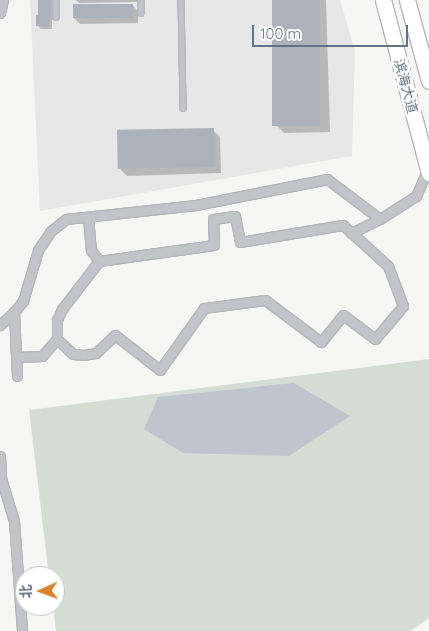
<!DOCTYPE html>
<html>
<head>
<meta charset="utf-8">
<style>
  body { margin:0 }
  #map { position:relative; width:429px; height:631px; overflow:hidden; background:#f6f7f4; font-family:Quicksand,"Noto Sans SC",sans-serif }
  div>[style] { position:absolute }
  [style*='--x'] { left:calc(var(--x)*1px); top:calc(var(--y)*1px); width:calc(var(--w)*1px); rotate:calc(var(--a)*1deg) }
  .built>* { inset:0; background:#e7e7e7 }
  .green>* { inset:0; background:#d6ddd5 }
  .water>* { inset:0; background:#bec5cd }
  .shadow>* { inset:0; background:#0003 }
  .building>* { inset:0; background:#adb1b9; transform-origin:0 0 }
  .roads { filter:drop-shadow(1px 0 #b5b7bb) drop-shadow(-1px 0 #b5b7bb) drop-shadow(0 1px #b5b7bb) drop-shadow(0 -1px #b5b7bb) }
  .service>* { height:4.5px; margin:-2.25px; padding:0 2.25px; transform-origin:2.25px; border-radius:2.25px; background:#c2c4c9 }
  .minor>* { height:9px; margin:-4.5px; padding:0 4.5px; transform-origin:4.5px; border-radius:4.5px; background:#c2c4c9 }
  .trunk>* { height:15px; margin:-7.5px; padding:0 7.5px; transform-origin:7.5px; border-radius:7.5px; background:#fff }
  span { translate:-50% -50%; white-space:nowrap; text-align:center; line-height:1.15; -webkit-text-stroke:5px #fff; paint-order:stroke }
  .street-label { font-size:14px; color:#677083 }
  .north { position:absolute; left:15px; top:566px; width:50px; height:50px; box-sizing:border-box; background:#fff; border:1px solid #c2c6cd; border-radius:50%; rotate:268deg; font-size:14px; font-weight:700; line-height:20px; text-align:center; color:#677083 }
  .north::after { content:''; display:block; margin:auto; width:18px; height:22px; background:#db8130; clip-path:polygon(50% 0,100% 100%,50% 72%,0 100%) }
  .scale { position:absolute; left:252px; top:25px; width:156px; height:22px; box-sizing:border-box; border:2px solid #677083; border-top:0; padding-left:6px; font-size:15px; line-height:18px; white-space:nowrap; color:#677083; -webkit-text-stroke:4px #fff; paint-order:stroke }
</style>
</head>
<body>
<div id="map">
  <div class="built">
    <i style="clip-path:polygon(30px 0,340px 0,355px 51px,352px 156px,40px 211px)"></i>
  </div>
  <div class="green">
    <i style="clip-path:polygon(429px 359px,429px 618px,411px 631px,56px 631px,53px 606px,55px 576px,49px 576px,29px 410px)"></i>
  </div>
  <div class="water">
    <i style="clip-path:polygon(294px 383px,350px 416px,289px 456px,183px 453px,144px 429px,158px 397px)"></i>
  </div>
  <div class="shadow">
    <i style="clip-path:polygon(40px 0,56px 0,56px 19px,52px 20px,52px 29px,41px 29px,38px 26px,43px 17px)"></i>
    <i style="clip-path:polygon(76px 0,138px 0,138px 2px,79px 3px)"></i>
    <i style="clip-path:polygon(273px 0,326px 0,330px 132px,284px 133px,277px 126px)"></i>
    <i style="clip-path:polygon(133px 6px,138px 11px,138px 23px,80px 24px,74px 18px)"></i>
    <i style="clip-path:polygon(213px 130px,220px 137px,221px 173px,127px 176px,120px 169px)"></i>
  </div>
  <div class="building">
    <i style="left:38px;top:0;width:13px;height:15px"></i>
    <i style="left:272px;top:0;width:48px;height:126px"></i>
    <i style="left:133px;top:4px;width:14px;height:60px;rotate:90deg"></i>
    <i style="left:49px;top:15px;width:11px;height:13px;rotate:90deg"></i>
    <i style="left:214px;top:128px;width:39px;height:97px;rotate:89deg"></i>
  </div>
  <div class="roads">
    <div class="service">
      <i style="--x:56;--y:0;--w:17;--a:90"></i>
      <i style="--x:141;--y:0;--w:13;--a:90"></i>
      <i style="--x:181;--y:0;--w:108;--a:88.9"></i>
    </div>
    <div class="minor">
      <i style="--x:0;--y:13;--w:13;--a:-77"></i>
      <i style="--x:88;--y:217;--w:33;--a:85"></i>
      <i style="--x:91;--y:250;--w:14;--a:54"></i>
      <i style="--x:351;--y:233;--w:32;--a:-26"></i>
      <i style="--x:0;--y:325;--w:19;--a:-43"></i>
      <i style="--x:16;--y:357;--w:26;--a:-2"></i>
      <i style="--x:42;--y:356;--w:23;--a:-49"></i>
      <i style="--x:57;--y:339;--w:19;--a:-90"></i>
      <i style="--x:57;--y:320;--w:12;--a:-66"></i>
      <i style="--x:62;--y:309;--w:61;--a:-52.4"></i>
      <i style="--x:99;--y:261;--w:116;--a:-7.9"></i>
      <i style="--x:214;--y:245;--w:26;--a:-92"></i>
      <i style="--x:213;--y:219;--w:22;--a:-8"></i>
      <i style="--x:235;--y:216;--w:26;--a:79"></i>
      <i style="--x:240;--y:242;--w:104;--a:-9.4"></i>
      <i style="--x:343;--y:225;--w:61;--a:42.3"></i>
      <i style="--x:388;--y:266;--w:43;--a:69.4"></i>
      <i style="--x:403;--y:306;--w:43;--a:130.3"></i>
      <i style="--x:375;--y:339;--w:40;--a:-143"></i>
      <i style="--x:343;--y:315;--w:35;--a:129"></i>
      <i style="--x:321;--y:342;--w:70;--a:-143.1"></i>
      <i style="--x:265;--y:300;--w:62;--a:172.5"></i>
      <i style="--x:204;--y:308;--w:76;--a:125.4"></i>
      <i style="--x:160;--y:370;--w:57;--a:-142.1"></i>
      <i style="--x:115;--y:335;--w:26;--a:137"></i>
      <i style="--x:96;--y:353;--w:12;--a:171"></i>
      <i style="--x:84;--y:355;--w:11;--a:-175"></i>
      <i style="--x:73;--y:354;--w:22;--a:-137"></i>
      <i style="--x:17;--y:376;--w:64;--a:-92.7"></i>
      <i style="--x:14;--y:312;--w:14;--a:-51"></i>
      <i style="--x:23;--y:301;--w:53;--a:-73.6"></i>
      <i style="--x:38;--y:250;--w:23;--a:-56"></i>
      <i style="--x:51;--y:231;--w:19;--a:-39"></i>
      <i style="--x:66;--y:219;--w:131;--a:-6.1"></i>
      <i style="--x:196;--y:205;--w:134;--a:-11.2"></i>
      <i style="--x:327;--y:179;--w:66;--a:37"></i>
      <i style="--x:380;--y:219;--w:43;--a:-32.6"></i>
      <i style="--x:416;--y:196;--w:30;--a:-66"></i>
      <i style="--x:0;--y:456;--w:22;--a:87"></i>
      <i style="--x:1;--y:478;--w:45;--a:73.2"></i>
      <i style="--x:14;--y:521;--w:110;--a:85.8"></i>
    </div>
    <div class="trunk">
      <i style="--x:383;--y:0;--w:179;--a:75.1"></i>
      <i style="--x:407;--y:0;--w:84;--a:74.8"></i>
    </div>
  </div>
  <div class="street-label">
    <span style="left:406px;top:86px;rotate:75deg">滨海大道</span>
  </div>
  <div class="north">北</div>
  <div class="scale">100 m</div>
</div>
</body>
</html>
